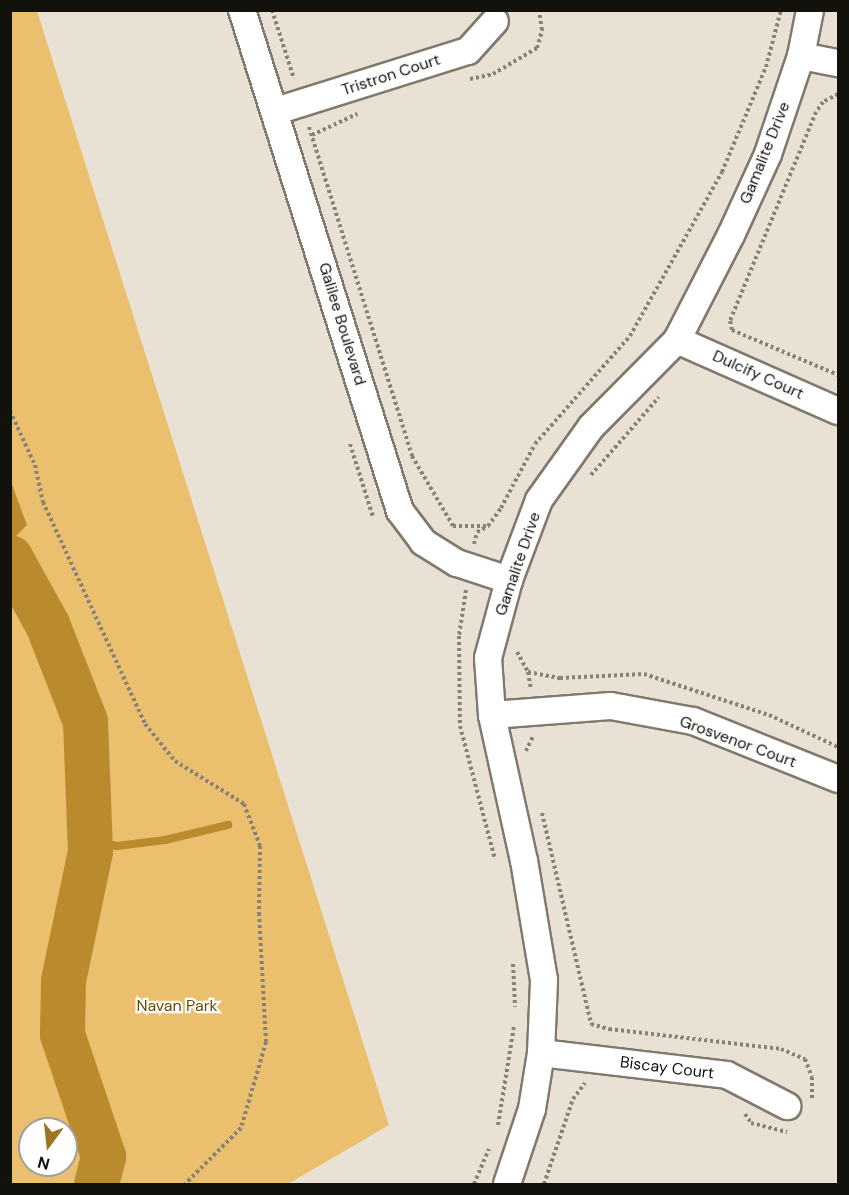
<!DOCTYPE html>
<html>
<head>
<meta charset="utf-8">
<style>
  body { margin:0 }
  #map { position:relative; width:849px; height:1195px; overflow:hidden; background:#e9e1d3; font-family:"DM Sans",sans-serif }
  div>[style] { position:absolute }
  [style*='--x'] { left:calc(var(--x)*1px); top:calc(var(--y)*1px); width:calc(var(--w)*1px); rotate:calc(var(--a)*1deg) }
  .green>* { inset:0; background:#eabf6e }
  .water>* { inset:0; background:#b98b2d }
  .stream>* { height:8px; margin:-4px; padding:0 4px; transform-origin:4px; border-radius:4px; background:#b98b2d }
  .river>* { height:45px; margin:-22.5px; padding:0 22.5px; transform-origin:22.5px; border-radius:22.5px; background:#b98b2d }
  .path>* { height:4px; margin-top:-2px; transform-origin:0; background:repeating-linear-gradient(90deg,#878178 0 3px,transparent 0 6px) }
  .roads { filter:drop-shadow(2px 0 #80796d) drop-shadow(-2px 0 #80796d) drop-shadow(0 2px #80796d) drop-shadow(0 -2px #80796d) }
  .minor>* { height:26px; margin:-13px; padding:0 13px; transform-origin:13px; border-radius:13px; background:#fff }
  span { translate:-50% -50%; white-space:nowrap; text-align:center; line-height:1.15; -webkit-text-stroke:4.5px #fff; paint-order:stroke }
  .street-label { font-size:16px; color:#13110c }
  .park-label { font-size:16px; color:#6b4c00 }
  .frame { position:absolute; inset:0; border:12px solid #13110c; pointer-events:none }
  .north { position:absolute; left:18px; top:1117px; width:60px; height:60px; box-sizing:border-box; background:#fff; border:2px solid #a1a09e; border-radius:50%; rotate:195deg; font-size:16px; font-weight:700; line-height:24px; text-align:center; color:#13110c }
  .north::after { content:''; display:block; margin:auto; width:21px; height:27px; background:#9d7522; clip-path:polygon(50% 0,100% 100%,50% 72%,0 100%) }
</style>
</head>
<body>
<div id="map">
  <div class="green">
    <i style="clip-path:polygon(evenodd,10px 11px,37px 11px,389px 1125px,288px 1184px,11px 1184px,10px 11px,30px 1129px,66px 1129px,66px 1165px,30px 1165px,30px 1129px)"></i>
  </div>
  <div class="water">
    <i style="clip-path:polygon(10px 479px,27px 525px,11px 541px,10px 541px)"></i>
  </div>
  <div class="stream">
    <i style="--x:89;--y:839;--w:29;--a:14"></i>
    <i style="--x:117;--y:846;--w:48;--a:-7.1"></i>
    <i style="--x:165;--y:840;--w:65;--a:-13.4"></i>
  </div>
  <div class="river">
    <i style="--x:10;--y:557;--w:77;--a:61.1"></i>
    <i style="--x:47;--y:624;--w:104;--a:68.6"></i>
    <i style="--x:85;--y:721;--w:130;--a:87.8"></i>
    <i style="--x:90;--y:851;--w:132;--a:101.8"></i>
    <i style="--x:63;--y:980;--w:54;--a:91.1"></i>
    <i style="--x:62;--y:1034;--w:129;--a:71.4"></i>
    <i style="--x:103;--y:1156;--w:29;--a:104"></i>
  </div>
  <div class="path">
    <i style="--x:272;--y:10;--w:72;--a:72.3"></i>
    <i style="--x:470;--y:79;--w:24;--a:-12"></i>
    <i style="--x:493;--y:74;--w:51;--a:-30.6"></i>
    <i style="--x:537;--y:48;--w:19;--a:-74"></i>
    <i style="--x:542;--y:30;--w:20;--a:-99"></i>
    <i style="--x:838;--y:94;--w:17;--a:152"></i>
    <i style="--x:823;--y:102;--w:12;--a:125"></i>
    <i style="--x:816;--y:112;--w:226;--a:112.4"></i>
    <i style="--x:730;--y:321;--w:9;--a:77"></i>
    <i style="--x:732;--y:330;--w:115;--a:23"></i>
    <i style="--x:309;--y:127;--w:345;--a:72.6"></i>
    <i style="--x:412;--y:456;--w:81;--a:59.6"></i>
    <i style="--x:453;--y:526;--w:34;--a:0"></i>
    <i style="--x:312;--y:135;--w:50;--a:-25"></i>
    <i style="--x:10;--y:411;--w:60;--a:65.2"></i>
    <i style="--x:35;--y:465;--w:38;--a:78"></i>
    <i style="--x:43;--y:502;--w:244;--a:65.3"></i>
    <i style="--x:145;--y:724;--w:48;--a:51"></i>
    <i style="--x:175;--y:761;--w:81;--a:31.9"></i>
    <i style="--x:244;--y:804;--w:45;--a:69.1"></i>
    <i style="--x:260;--y:846;--w:67;--a:90.9"></i>
    <i style="--x:259;--y:913;--w:129;--a:86.9"></i>
    <i style="--x:266;--y:1042;--w:90;--a:106.2"></i>
    <i style="--x:241;--y:1128;--w:79;--a:135"></i>
    <i style="--x:350;--y:444;--w:77;--a:72.5"></i>
    <i style="--x:591;--y:475;--w:103;--a:-48.9"></i>
    <i style="--x:474;--y:544;--w:12;--a:-76"></i>
    <i style="--x:477;--y:532;--w:13;--a:-29"></i>
    <i style="--x:488;--y:526;--w:22;--a:-54"></i>
    <i style="--x:501;--y:508;--w:72;--a:-62"></i>
    <i style="--x:535;--y:444;--w:144;--a:-48.7"></i>
    <i style="--x:630;--y:336;--w:188;--a:-60.7"></i>
    <i style="--x:722;--y:172;--w:114;--a:-67.3"></i>
    <i style="--x:766;--y:67;--w:59;--a:-75.3"></i>
    <i style="--x:466;--y:590;--w:47;--a:98.7"></i>
    <i style="--x:459;--y:636;--w:90;--a:89.4"></i>
    <i style="--x:460;--y:726;--w:138;--a:75.3"></i>
    <i style="--x:517;--y:652;--w:23;--a:61"></i>
    <i style="--x:528;--y:672;--w:33;--a:11"></i>
    <i style="--x:560;--y:678;--w:84;--a:-2.7"></i>
    <i style="--x:644;--y:674;--w:132;--a:18.2"></i>
    <i style="--x:769;--y:715;--w:76;--a:24.9"></i>
    <i style="--x:528;--y:672;--w:17;--a:80"></i>
    <i style="--x:526;--y:751;--w:17;--a:-65"></i>
    <i style="--x:542;--y:813;--w:217;--a:76.9"></i>
    <i style="--x:591;--y:1024;--w:19;--a:16"></i>
    <i style="--x:609;--y:1029;--w:173;--a:6.6"></i>
    <i style="--x:781;--y:1049;--w:26;--a:23"></i>
    <i style="--x:805;--y:1059;--w:19;--a:69"></i>
    <i style="--x:812;--y:1077;--w:22;--a:90"></i>
    <i style="--x:513;--y:964;--w:43;--a:87.3"></i>
    <i style="--x:745;--y:1114;--w:11;--a:56"></i>
    <i style="--x:751;--y:1123;--w:37;--a:14"></i>
    <i style="--x:498;--y:1125;--w:100;--a:-80.8"></i>
    <i style="--x:474;--y:1184;--w:38;--a:-67"></i>
    <i style="--x:544;--y:1184;--w:90;--a:-71.2"></i>
    <i style="--x:573;--y:1099;--w:20;--a:-53"></i>
  </div>
  <div class="roads">
    <div class="minor">
      <i style="--x:242;--y:10;--w:525;--a:72.5"></i>
      <i style="--x:400;--y:511;--w:39;--a:53"></i>
      <i style="--x:423;--y:542;--w:40;--a:32"></i>
      <i style="--x:457;--y:563;--w:55;--a:18.1"></i>
      <i style="--x:801;--y:56;--w:38;--a:11"></i>
      <i style="--x:276;--y:111;--w:201;--a:-17.4"></i>
      <i style="--x:468;--y:51;--w:40;--a:-48"></i>
      <i style="--x:677;--y:340;--w:176;--a:23.8"></i>
      <i style="--x:492;--y:715;--w:119;--a:-4.3"></i>
      <i style="--x:611;--y:706;--w:83;--a:10.4"></i>
      <i style="--x:693;--y:721;--w:156;--a:21.8"></i>
      <i style="--x:541;--y:1053;--w:187;--a:6.7"></i>
      <i style="--x:727;--y:1075;--w:68;--a:27.3"></i>
      <i style="--x:507;--y:1184;--w:79;--a:-71.6"></i>
      <i style="--x:532;--y:1109;--w:57;--a:-80.9"></i>
      <i style="--x:541;--y:1053;--w:73;--a:-87.6"></i>
      <i style="--x:544;--y:980;--w:121;--a:-99.5"></i>
      <i style="--x:524;--y:861;--w:149;--a:-102.4"></i>
      <i style="--x:492;--y:715;--w:57;--a:-94"></i>
      <i style="--x:488;--y:658;--w:81;--a:-74.9"></i>
      <i style="--x:509;--y:580;--w:85;--a:-69.4"></i>
      <i style="--x:539;--y:500;--w:90;--a:-54.5"></i>
      <i style="--x:591;--y:427;--w:122;--a:-45.3"></i>
      <i style="--x:677;--y:340;--w:118;--a:-62.8"></i>
      <i style="--x:731;--y:235;--w:89;--a:-65.4"></i>
      <i style="--x:768;--y:154;--w:103;--a:-71.4"></i>
      <i style="--x:801;--y:56;--w:47;--a:-78.9"></i>
    </div>
  </div>
  <div class="street-label">
    <span style="left:391px;top:75px;rotate:-18deg">Tristron Court</span>
    <span style="left:765px;top:153px;rotate:-68deg">Gamalite Drive</span>
    <span style="left:342px;top:324px;rotate:73deg">Galilee Boulevard</span>
    <span style="left:758px;top:375px;rotate:24deg">Dulcify Court</span>
    <span style="left:518px;top:564px;rotate:-71deg">Gamalite Drive</span>
    <span style="left:738px;top:742px;rotate:20deg">Grosvenor Court</span>
    <span style="left:667px;top:1068px;rotate:7deg">Biscay Court</span>
  </div>
  <div class="park-label">
    <span style="left:177px;top:1006px">Navan Park</span>
  </div>
  <div class="frame"></div>
  <div class="north">N</div>
</div>
</body>
</html>
